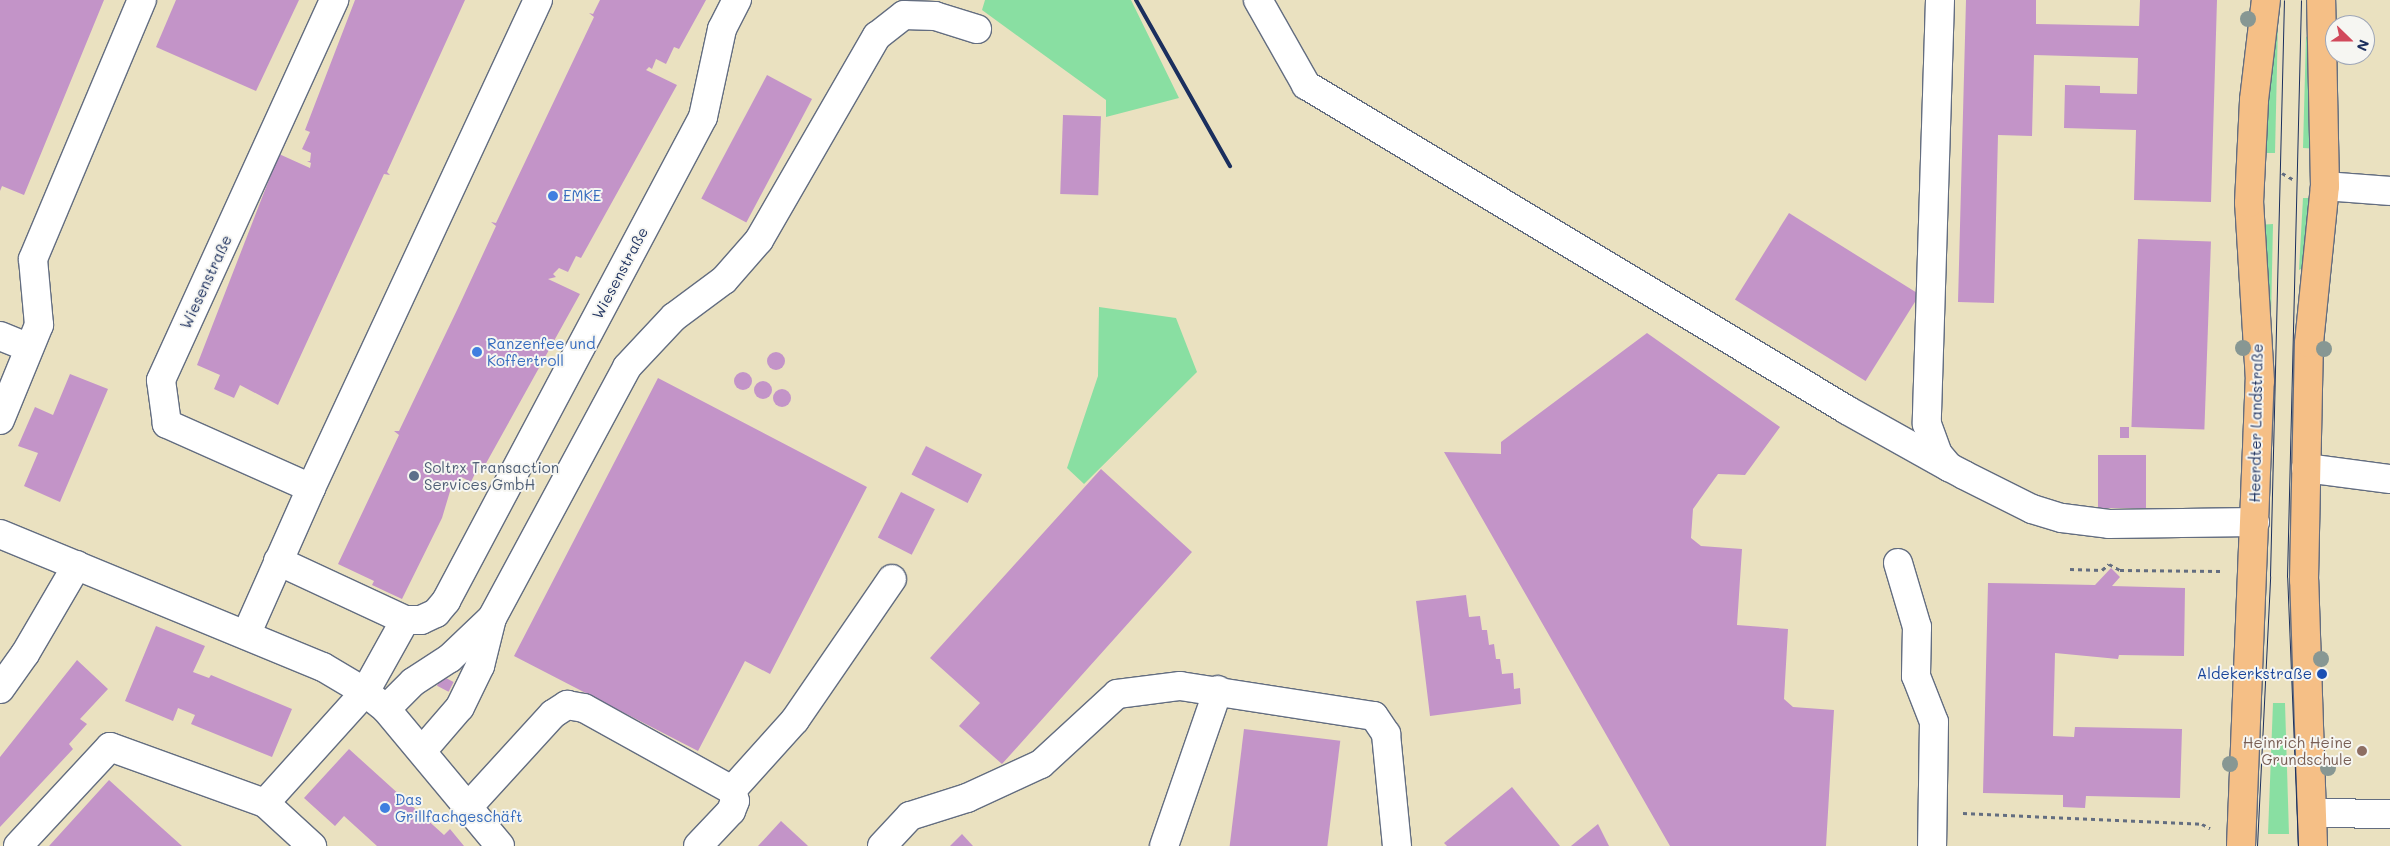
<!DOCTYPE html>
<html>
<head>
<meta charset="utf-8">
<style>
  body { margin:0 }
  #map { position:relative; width:2390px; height:846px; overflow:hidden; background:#eae1c0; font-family:Mali,sans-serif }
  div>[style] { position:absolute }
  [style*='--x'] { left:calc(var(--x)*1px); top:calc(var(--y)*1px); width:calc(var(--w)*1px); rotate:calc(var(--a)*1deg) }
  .green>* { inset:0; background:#89dfa2 }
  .building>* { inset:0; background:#c394c8; transform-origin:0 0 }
  .round { border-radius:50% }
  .path>* { height:3px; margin-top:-1.5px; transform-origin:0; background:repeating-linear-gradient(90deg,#636d80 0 4px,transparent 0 8px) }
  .roads { filter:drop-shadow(1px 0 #636d80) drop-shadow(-1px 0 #636d80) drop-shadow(0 1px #636d80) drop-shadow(0 -1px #636d80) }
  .minor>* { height:28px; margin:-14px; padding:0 14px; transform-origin:14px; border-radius:14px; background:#fff }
  .major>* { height:28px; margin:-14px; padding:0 14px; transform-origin:14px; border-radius:14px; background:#f5bf86 }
  .tram>* { height:1px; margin:-0.5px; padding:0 0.5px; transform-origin:0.5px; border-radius:0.5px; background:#1b2f5e }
  .rail>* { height:4px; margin:-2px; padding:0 2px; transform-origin:2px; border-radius:2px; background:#1b2f5e }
  .trees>* { width:16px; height:16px; margin:-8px; border-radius:50%; background:#879793 }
  .dots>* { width:14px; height:14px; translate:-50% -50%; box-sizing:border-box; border:2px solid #f6f6f2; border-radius:50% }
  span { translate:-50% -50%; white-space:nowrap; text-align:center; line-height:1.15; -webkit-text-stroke:4px #f6f6f2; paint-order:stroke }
  .shop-label { font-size:15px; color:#366cbe }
  .left { translate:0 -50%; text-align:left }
  .street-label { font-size:15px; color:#1b2f5e }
  .service-label { font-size:15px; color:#4e5e75 }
  .transit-label { font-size:15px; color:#164399 }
  .right { translate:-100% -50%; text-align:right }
  .education-label { font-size:15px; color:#785e54 }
  .north { position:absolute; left:2325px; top:15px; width:50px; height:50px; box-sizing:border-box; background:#f6f6f2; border:1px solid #9ea6b7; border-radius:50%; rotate:112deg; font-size:14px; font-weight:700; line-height:20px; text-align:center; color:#1b2f5e }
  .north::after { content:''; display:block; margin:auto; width:18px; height:22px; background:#d1495b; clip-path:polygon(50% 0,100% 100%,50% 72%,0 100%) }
</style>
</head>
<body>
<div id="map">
  <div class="green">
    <i style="clip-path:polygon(985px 0,1131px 0,1179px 98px,1106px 117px,1106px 100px,982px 10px)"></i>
    <i style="clip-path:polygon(2275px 18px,2278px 23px,2275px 153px,2257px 153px)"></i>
    <i style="clip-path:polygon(2311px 33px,2320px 149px,2303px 148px,2306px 37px)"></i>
    <i style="clip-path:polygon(2303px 198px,2317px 198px,2310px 264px,2299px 270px)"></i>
    <i style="clip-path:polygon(2273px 224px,2271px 317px,2262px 320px,2257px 225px)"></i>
    <i style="clip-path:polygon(1099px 307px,1176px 318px,1197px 372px,1084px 484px,1067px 468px,1098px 376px)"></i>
    <i style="clip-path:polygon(2273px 703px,2285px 703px,2289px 834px,2268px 834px)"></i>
  </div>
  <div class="building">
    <i style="clip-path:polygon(0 0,104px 0,24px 195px,2px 186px,0 191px)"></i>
    <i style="clip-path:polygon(176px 0,299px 0,256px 91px,156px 47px)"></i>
    <i style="clip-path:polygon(355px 0,465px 0,387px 172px,390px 175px,384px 174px,278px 405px,240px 385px,234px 398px,214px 389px,220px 375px,197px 365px,279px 154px,310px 168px,311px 163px,307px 161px,310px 161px,311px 153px,302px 149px,310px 132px,305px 130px)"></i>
    <i style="clip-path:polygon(600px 0,706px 0,679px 49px,674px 47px,666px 64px,656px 59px,652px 69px,649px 67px,646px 70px,677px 85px,581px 258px,576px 256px,568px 272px,559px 268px,553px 274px,556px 277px,548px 279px,580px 294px,484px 467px,479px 465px,471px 482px,461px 477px,457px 487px,454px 484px,451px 488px,442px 518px,402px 599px,372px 585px,374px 581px,338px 564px,399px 435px,394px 431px,399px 431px,458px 308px,496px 226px,491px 222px,496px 223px,594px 17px,589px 13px,593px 14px)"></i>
    <i style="clip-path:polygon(1966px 0,2036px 0,2036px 24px,2139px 26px,2140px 0,2217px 0,2211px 202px,2134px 200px,2136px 130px,2064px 128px,2065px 85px,2100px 86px,2100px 93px,2137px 94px,2138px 58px,2034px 55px,2032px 136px,1998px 135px,1994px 303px,1958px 302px)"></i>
    <i style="left:767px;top:75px;width:51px;height:140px;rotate:28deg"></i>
    <i style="left:1063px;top:115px;width:38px;height:79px;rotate:2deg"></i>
    <i style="left:1789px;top:213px;width:154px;height:102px;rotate:32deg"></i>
    <i style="left:2138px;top:239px;width:73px;height:188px;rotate:2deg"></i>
    <i style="clip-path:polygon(1647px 333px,1780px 427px,1745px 475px,1718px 474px,1693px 509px,1691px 538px,1701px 546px,1742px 549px,1737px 625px,1788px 629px,1784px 699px,1793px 707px,1834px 710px,1826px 846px,1670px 846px,1444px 452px,1501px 454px,1501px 442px)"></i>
    <i class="round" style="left:767px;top:352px;width:18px;height:18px"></i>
    <i class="round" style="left:734px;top:372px;width:18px;height:18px"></i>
    <i style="clip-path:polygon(70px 374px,108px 389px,60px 502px,24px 486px,38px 453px,18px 446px,35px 407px,53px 415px)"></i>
    <i style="clip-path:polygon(658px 378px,867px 487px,770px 674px,745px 661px,698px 751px,514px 656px)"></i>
    <i class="round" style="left:754px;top:381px;width:18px;height:18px"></i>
    <i class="round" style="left:773px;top:389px;width:18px;height:18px"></i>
    <i style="left:2120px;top:427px;width:9px;height:11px"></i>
    <i style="left:926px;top:446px;width:63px;height:32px;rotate:27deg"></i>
    <i style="left:2098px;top:455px;width:48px;height:53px"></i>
    <i style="clip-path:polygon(1101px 469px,1192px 552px,1002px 764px,959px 726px,980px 703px,930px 658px)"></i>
    <i style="left:901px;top:492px;width:38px;height:51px;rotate:27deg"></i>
    <i style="clip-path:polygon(2111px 568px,2120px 577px,2112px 586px,2185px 588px,2184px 656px,2119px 655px,2118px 659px,2055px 653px,2053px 736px,2074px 737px,2075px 727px,2182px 729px,2180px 798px,2086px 796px,2085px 808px,2063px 807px,2063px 795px,1983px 793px,1988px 583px,2095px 585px)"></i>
    <i style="clip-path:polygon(1466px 595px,1469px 617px,1480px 616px,1482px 630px,1487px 630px,1489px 645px,1494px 644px,1496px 659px,1500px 659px,1502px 674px,1513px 673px,1514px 689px,1520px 688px,1521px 704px,1430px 716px,1416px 601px)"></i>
    <i style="clip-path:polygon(156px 626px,205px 646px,193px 672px,209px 678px,211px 675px,292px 709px,272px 757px,191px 724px,195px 715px,178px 708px,173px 721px,125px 701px)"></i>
    <i style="clip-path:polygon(77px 660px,108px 689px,80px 719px,87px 724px,69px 744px,73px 749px,0 827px,0 757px)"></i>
    <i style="left:442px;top:676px;width:13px;height:11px;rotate:27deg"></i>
    <i style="left:1244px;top:729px;width:97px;height:118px;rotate:7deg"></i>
    <i style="clip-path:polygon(349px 749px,444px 835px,450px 829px,464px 846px,377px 846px,344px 816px,335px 826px,304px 798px)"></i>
    <i style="clip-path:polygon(109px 780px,153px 820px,182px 846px,49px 846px)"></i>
    <i style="clip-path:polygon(1512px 787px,1560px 846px,1447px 846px,1444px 843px)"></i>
    <i style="clip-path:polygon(781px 821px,806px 844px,808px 846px,758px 846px)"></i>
    <i style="clip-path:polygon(1598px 824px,1609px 846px,1571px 846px)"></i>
    <i style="clip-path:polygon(962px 834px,973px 846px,950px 846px)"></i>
  </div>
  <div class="path">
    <i style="--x:2282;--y:173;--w:14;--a:30"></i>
    <i style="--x:2070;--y:569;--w:32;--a:2"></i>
    <i style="--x:2102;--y:570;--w:9;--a:-41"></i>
    <i style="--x:2109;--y:564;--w:13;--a:29"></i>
    <i style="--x:2120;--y:570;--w:101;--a:0.6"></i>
    <i style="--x:1963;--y:813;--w:239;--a:2.6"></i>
    <i style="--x:2202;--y:824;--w:9;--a:27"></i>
  </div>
  <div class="roads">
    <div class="minor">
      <i style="--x:1258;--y:0;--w:98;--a:60.5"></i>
      <i style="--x:1306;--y:85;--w:631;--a:30.99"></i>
      <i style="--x:1847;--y:410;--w:117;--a:29.2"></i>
      <i style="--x:1940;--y:0;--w:424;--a:91.8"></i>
      <i style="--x:1927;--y:424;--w:32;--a:70"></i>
      <i style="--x:1938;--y:454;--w:17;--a:50"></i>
      <i style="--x:1949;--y:467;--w:17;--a:28"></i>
      <i style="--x:1964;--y:475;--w:76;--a:26.6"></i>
      <i style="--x:2032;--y:509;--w:31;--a:17"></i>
      <i style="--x:2062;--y:518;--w:47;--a:7.3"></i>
      <i style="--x:2109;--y:524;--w:146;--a:-0.8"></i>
      <i style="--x:2325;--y:186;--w:65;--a:4.4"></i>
      <i style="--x:0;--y:336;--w:31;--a:22"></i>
      <i style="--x:0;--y:420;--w:103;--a:-67.7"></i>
      <i style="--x:39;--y:325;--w:66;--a:-95.2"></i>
      <i style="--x:33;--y:259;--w:281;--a:-67.2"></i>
      <i style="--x:2306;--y:468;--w:85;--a:7.5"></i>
      <i style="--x:311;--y:488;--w:158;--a:-156"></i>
      <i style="--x:167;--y:424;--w:44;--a:-97.8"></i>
      <i style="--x:161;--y:380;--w:418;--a:-65.5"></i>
      <i style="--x:0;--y:534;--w:349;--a:22.4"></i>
      <i style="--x:323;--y:667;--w:49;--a:30.8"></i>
      <i style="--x:365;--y:692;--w:27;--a:39"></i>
      <i style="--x:386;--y:709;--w:178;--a:50.2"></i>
      <i style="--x:278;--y:561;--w:140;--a:24.9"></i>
      <i style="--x:405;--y:620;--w:16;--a:0"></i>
      <i style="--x:421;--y:620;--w:17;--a:-25"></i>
      <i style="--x:436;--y:613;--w:16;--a:-50"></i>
      <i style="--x:446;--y:601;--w:548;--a:-62.03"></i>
      <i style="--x:703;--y:117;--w:90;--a:-77.8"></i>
      <i style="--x:722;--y:29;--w:33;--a:-63"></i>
      <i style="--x:1898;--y:563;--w:67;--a:73.5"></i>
      <i style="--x:1917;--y:627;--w:49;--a:91.2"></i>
      <i style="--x:1916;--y:676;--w:49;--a:68.6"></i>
      <i style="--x:1934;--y:722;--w:124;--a:90.9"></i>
      <i style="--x:246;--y:635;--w:161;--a:-66.1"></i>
      <i style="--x:311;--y:488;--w:538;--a:-65.05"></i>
      <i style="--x:0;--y:689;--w:43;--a:-54.5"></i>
      <i style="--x:25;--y:654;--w:103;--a:-59.7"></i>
      <i style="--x:386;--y:709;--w:38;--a:-45"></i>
      <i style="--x:413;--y:682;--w:44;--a:-33"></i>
      <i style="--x:450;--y:658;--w:58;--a:-43.6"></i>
      <i style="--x:492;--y:618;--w:285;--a:-61.7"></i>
      <i style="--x:627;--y:367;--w:69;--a:-46.8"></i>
      <i style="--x:674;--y:317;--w:62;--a:-36.5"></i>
      <i style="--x:724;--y:280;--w:53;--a:-48.8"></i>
      <i style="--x:759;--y:240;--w:236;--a:-60"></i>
      <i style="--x:877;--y:36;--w:34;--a:-38"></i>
      <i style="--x:904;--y:15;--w:31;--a:2"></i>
      <i style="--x:935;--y:16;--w:44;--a:17.2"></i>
      <i style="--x:422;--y:751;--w:58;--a:-49.2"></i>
      <i style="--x:460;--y:707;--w:46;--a:-64"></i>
      <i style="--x:480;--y:666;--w:49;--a:-76"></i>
      <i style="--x:732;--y:790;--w:94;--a:-48"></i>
      <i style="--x:795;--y:720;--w:171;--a:-55.5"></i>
      <i style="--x:265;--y:803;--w:149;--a:-48"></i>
      <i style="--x:365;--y:692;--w:82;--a:-60.9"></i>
      <i style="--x:468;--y:807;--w:126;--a:-47.6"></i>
      <i style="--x:553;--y:714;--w:17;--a:-33"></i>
      <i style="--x:567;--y:705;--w:17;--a:10"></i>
      <i style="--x:584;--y:708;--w:169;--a:29"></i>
      <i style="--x:732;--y:790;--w:11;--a:75"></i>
      <i style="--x:735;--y:801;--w:11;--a:112"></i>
      <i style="--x:731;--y:811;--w:48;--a:133.3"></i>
      <i style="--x:2313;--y:813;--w:77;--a:0.7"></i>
      <i style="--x:18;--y:846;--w:135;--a:-47.1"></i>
      <i style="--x:110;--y:747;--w:165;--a:19.9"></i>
      <i style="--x:265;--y:803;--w:64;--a:42.5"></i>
      <i style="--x:882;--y:846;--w:41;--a:-47"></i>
      <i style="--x:910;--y:816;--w:60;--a:-17.5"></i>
      <i style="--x:967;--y:798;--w:81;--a:-24.7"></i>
      <i style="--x:1041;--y:764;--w:103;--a:-42.6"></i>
      <i style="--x:1117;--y:694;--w:64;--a:-7.2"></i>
      <i style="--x:1180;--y:686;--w:196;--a:8.8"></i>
      <i style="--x:1374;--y:716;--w:22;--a:56"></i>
      <i style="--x:1386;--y:734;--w:113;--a:84.4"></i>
      <i style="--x:1164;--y:846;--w:165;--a:-70.9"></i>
    </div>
    <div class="major">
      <i style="--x:2241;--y:846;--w:465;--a:-87.7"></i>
      <i style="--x:2260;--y:381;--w:178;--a:-93.5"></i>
      <i style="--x:2249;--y:203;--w:103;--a:-87.2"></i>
      <i style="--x:2254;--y:100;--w:101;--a:-83.2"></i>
      <i style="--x:2313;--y:846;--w:266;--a:-91.9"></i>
      <i style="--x:2304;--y:580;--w:237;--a:-88.8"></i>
      <i style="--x:2309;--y:343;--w:158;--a:-84.2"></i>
      <i style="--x:2325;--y:186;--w:186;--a:-91.2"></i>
    </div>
  </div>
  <div class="tram">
    <i style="--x:2257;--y:846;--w:270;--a:-87.2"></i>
    <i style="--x:2270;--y:576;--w:576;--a:-88.61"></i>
    <i style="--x:2298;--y:846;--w:269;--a:-92.3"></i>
    <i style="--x:2287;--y:577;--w:577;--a:-88.61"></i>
  </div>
  <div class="rail">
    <i style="--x:1136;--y:0;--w:191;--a:60.5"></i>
  </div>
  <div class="trees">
    <i style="left:2248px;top:19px"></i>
    <i style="left:2243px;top:348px"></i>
    <i style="left:2324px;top:349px"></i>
    <i style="left:2321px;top:659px"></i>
    <i style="left:2230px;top:764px"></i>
    <i style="left:2328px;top:768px"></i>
  </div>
  <div class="dots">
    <i style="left:553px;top:196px;background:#3f7fe0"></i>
    <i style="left:477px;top:352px;background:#3f7fe0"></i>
    <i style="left:414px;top:476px;background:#5c6f8a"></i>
    <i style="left:2322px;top:674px;background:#1a4fb4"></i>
    <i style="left:2362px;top:751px;background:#8d6e63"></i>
    <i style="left:385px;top:808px;background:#3f7fe0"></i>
  </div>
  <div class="shop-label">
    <span class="left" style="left:563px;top:196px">EMKE</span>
    <span class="left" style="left:487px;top:352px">Ranzenfee und<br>Koffertroll</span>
    <span class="left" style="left:395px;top:808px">Das<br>Grillfachgeschäft</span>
  </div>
  <div class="street-label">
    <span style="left:620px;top:273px;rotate:-62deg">Wiesenstraße</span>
    <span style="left:206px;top:282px;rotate:-65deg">Wiesenstraße</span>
    <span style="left:2256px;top:423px;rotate:-89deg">Heerdter Landstraße</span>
  </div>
  <div class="service-label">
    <span class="left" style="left:424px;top:476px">Soltrx Transaction<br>Services GmbH</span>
  </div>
  <div class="transit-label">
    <span class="right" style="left:2312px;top:674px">Aldekerkstraße</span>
  </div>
  <div class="education-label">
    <span class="right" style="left:2352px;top:751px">Heinrich Heine<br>Grundschule</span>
  </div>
  <div class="north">N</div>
</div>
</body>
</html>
